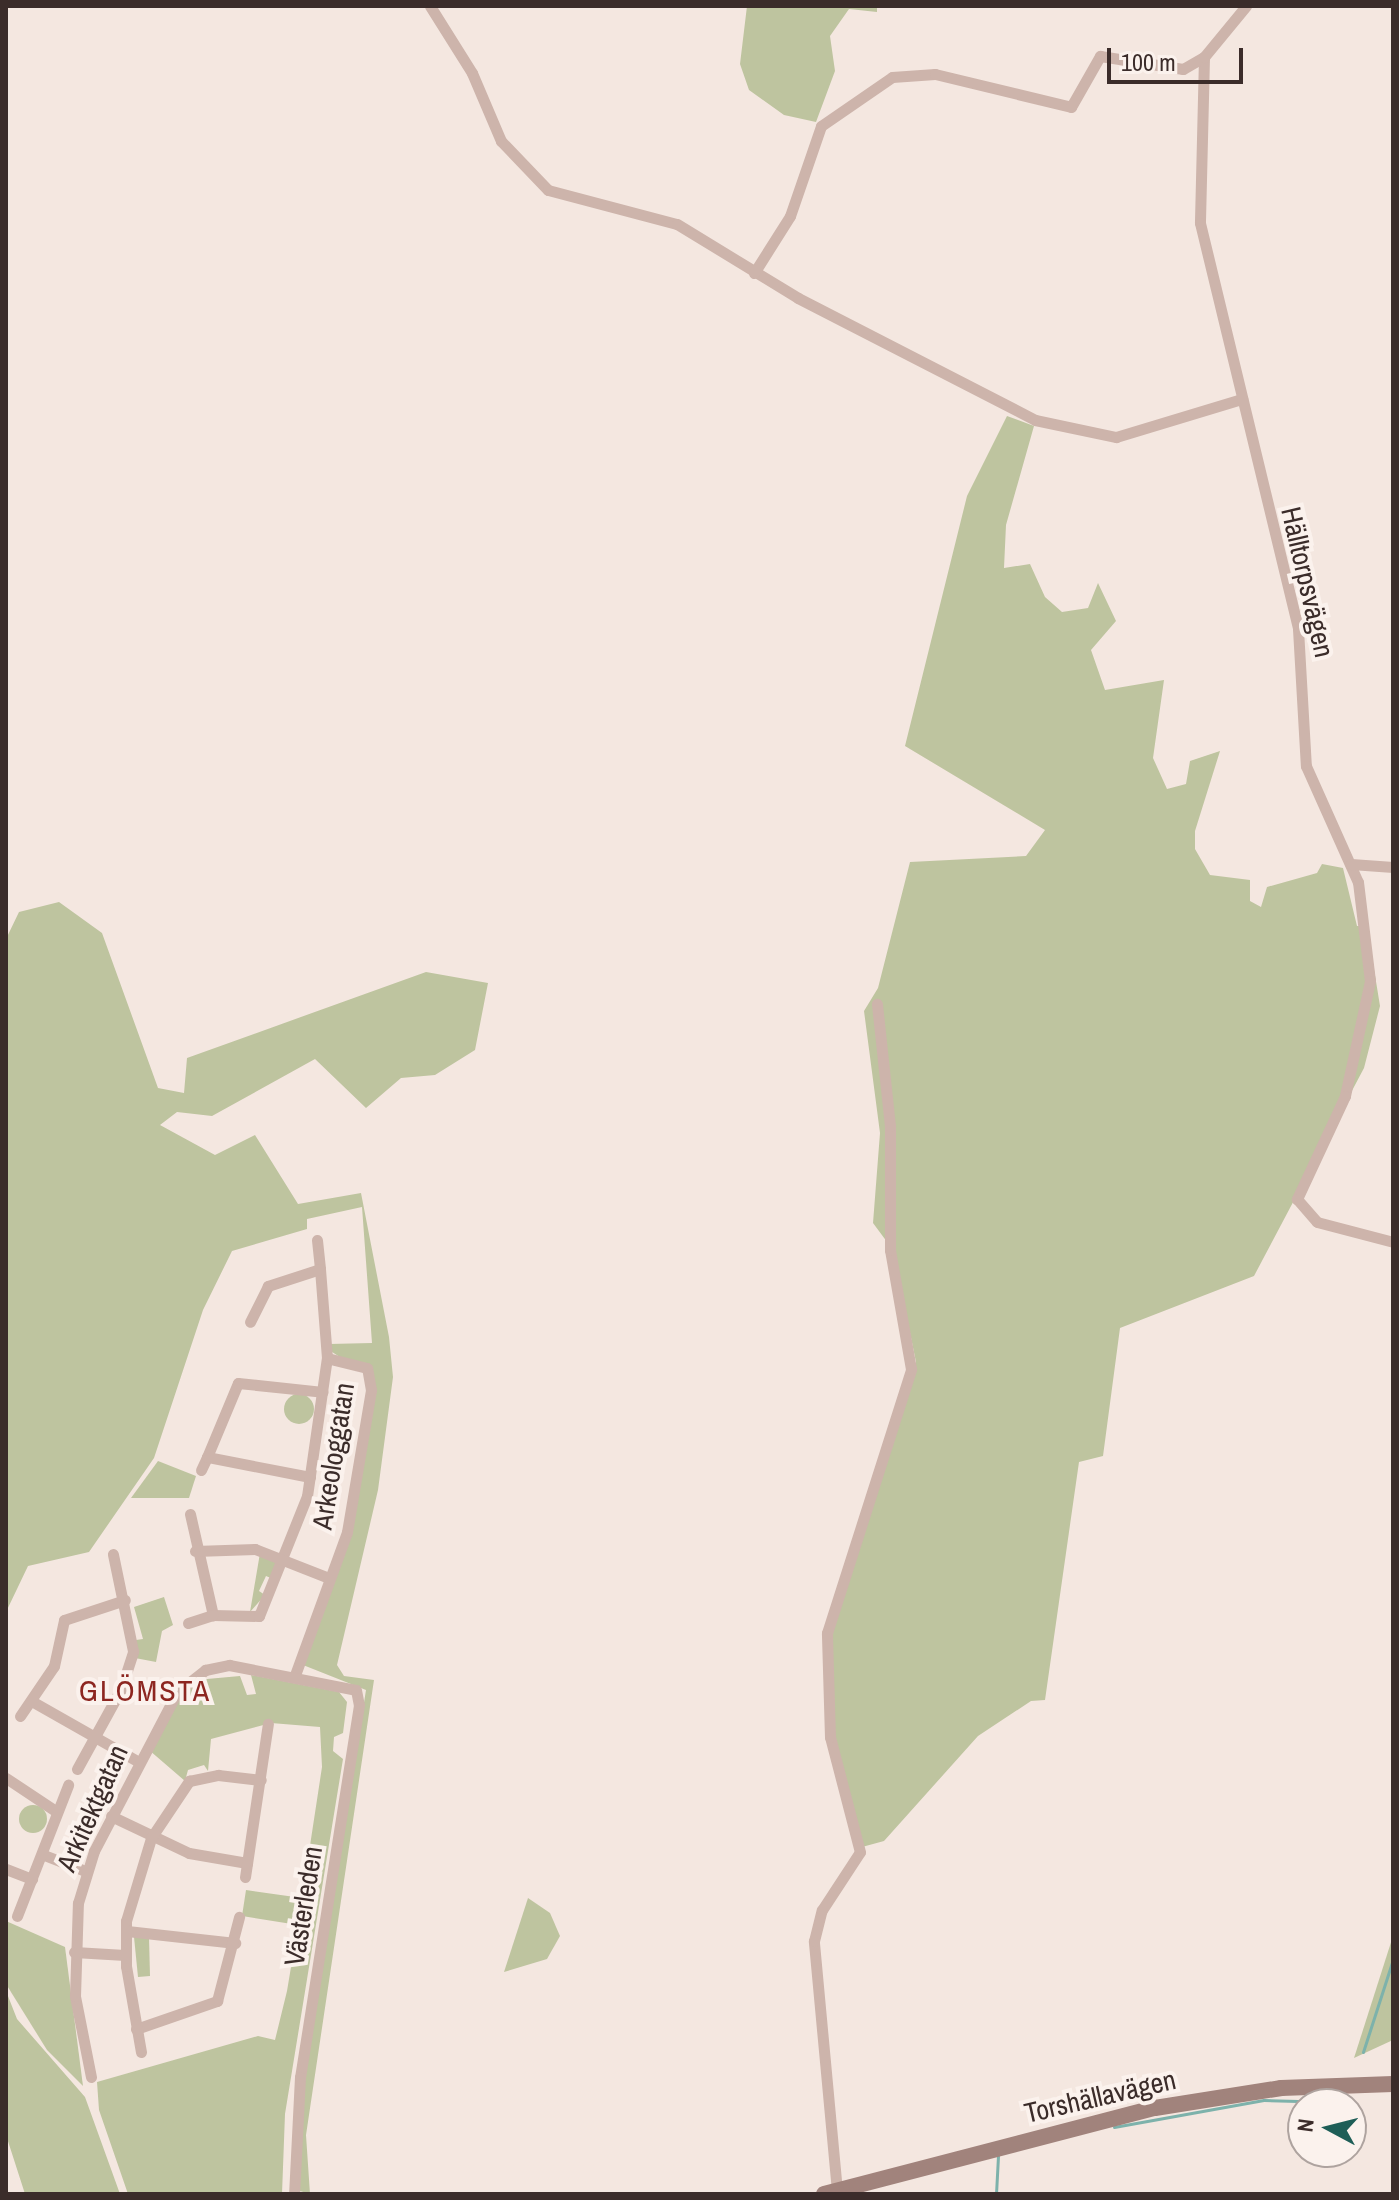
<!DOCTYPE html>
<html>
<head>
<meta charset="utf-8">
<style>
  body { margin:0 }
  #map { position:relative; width:1399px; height:2200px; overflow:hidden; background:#f4e7e0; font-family:"Archivo Narrow",sans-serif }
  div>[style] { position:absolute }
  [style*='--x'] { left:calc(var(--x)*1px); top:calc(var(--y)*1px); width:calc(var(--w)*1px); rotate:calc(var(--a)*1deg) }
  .green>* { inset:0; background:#bec49f }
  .round { border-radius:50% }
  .stream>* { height:3px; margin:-1.5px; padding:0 1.5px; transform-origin:1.5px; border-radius:1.5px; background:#7db2ab }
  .street>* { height:11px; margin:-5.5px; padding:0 5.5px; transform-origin:5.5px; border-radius:5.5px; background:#cdb4ab }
  .secondary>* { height:16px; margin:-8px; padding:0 8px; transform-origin:8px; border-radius:8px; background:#a1837c }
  span { translate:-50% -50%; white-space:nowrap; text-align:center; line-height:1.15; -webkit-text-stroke:8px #fbf2ed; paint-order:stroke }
  .street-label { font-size:28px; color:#3b2c2a }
  .neighbourhood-label { font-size:30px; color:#8d2620; letter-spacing:2px }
  .frame { position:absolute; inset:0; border:8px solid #3b2c2a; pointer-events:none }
  .north { position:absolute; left:1287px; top:2088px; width:80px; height:80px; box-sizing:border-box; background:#fbf2ed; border:2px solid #aea39f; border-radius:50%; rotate:277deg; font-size:22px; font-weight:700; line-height:32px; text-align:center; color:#3b2c2a }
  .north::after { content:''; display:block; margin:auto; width:28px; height:36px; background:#1e5e57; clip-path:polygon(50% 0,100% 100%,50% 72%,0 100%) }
  .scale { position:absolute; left:1107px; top:48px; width:136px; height:36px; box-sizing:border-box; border:4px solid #3b2c2a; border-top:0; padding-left:10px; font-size:24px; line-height:28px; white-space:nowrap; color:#3b2c2a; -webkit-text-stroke:6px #fbf2ed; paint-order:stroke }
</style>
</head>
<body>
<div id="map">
  <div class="green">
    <i style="clip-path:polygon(747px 6px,877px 6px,877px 12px,849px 9px,830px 36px,835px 71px,816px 122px,784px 115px,749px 90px,740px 64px)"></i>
    <i style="clip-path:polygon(1007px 416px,1034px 426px,1006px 525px,1004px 568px,1030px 564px,1045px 597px,1062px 612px,1088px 608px,1098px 583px,1116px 621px,1091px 650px,1105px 690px,1164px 680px,1153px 758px,1167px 789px,1186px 784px,1190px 761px,1220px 751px,1195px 831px,1195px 849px,1210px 875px,1250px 880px,1250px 901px,1261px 907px,1267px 887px,1317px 873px,1322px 864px,1343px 868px,1357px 926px,1367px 926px,1380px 1006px,1364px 1068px,1254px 1276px,1120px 1328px,1103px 1456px,1079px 1462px,1045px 1700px,1031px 1701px,978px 1736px,884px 1841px,862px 1847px,835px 1741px,832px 1632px,916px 1362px,893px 1250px,873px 1223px,880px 1133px,864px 1011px,878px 988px,910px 862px,1026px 856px,1045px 830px,905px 746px,967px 496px)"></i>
    <i style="clip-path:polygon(59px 902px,102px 933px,158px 1088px,184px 1093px,187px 1058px,426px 972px,488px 983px,475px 1050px,435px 1075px,401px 1078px,366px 1108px,315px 1059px,212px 1116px,177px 1112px,160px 1125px,215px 1155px,255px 1135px,298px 1204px,361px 1193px,389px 1337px,393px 1377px,378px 1490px,337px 1665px,344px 1676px,374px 1680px,306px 2135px,310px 2194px,300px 2191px,300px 2105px,366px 1690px,303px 1665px,349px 1541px,374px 1379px,329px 1350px,329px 1344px,372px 1343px,362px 1207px,307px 1219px,307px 1229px,232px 1251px,203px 1310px,154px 1458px,89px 1552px,28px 1566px,6px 1612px,6px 939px,19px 912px)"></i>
    <i class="round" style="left:284px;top:1394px;width:30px;height:30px"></i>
    <i style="clip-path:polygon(158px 1461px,196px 1476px,189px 1498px,131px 1498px)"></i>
    <i style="clip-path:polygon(260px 1553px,276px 1560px,273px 1579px,266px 1576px,259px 1591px,265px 1595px,250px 1612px)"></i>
    <i style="clip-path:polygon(164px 1597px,173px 1625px,162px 1631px,156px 1662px,135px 1658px,136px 1640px,143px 1639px,134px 1607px)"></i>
    <i style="clip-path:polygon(251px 1675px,339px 1692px,347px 1702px,343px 1733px,334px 1737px,333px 1751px,343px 1759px,285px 2114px,282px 2194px,128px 2194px,99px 2110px,97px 2082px,258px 2036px,275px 2040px,287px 1991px,298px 1925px,242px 1916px,246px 1890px,302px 1898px,322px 1767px,320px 1727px,271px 1723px,211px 1739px,208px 1771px,204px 1765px,188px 1770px,185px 1781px,149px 1750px,180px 1695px,207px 1679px,240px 1676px,247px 1695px,256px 1694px)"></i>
    <i class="round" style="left:19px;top:1805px;width:28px;height:28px"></i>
    <i style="clip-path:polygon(528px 1898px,550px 1913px,560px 1936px,547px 1959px,504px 1972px)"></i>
    <i style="clip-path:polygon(6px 1921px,65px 1947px,83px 2086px,47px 2050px,6px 1984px)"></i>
    <i style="clip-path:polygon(1393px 1936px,1393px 2040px,1354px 2058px)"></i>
    <i style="clip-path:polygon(134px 1937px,149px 1937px,150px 1976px,138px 1977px)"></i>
    <i style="clip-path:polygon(6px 1991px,17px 2019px,85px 2097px,120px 2194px,25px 2194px,6px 2135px)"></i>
  </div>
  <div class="stream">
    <i style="--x:1363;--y:2052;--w:98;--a:-72.1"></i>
    <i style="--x:1114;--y:2127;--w:152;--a:-10.2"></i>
    <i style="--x:1264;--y:2100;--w:72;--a:1.6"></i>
    <i style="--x:996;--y:2194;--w:39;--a:-87"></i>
  </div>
  <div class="street">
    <i style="--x:430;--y:6;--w:79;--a:57.9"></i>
    <i style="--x:472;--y:73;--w:74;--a:66.9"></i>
    <i style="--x:501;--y:141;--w:68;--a:46.2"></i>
    <i style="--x:548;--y:190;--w:133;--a:14.8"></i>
    <i style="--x:677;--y:224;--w:142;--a:31.4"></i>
    <i style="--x:798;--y:298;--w:267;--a:27.2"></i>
    <i style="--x:1035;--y:420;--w:83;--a:11.9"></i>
    <i style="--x:1116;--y:437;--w:132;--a:-16.8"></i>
    <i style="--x:1204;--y:57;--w:166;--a:91.4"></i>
    <i style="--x:1200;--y:223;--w:418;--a:76.4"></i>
    <i style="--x:1298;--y:629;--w:137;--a:86.7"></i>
    <i style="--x:1306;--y:766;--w:127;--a:65.9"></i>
    <i style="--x:1358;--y:882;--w:100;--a:83.1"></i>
    <i style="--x:1370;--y:981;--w:118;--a:102.3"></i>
    <i style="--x:1345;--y:1096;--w:114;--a:115"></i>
    <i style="--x:1297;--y:1199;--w:30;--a:49"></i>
    <i style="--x:1317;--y:1222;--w:79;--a:14.7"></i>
    <i style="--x:754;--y:273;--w:67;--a:-57.7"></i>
    <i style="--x:790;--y:216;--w:95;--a:-71"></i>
    <i style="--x:821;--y:126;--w:86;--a:-34.6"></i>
    <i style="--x:892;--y:77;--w:43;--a:-4"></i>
    <i style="--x:935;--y:74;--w:140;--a:13.6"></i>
    <i style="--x:1071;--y:107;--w:59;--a:-60.4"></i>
    <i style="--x:1100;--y:56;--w:84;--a:8.9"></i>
    <i style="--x:1183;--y:69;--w:24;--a:-30"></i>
    <i style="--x:1204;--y:57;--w:66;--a:-50.5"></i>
    <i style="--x:1351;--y:864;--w:42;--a:4.1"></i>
    <i style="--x:317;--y:1240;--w:29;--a:84"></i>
    <i style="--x:201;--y:1470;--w:14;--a:-65"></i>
    <i style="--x:310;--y:1477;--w:105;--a:-169"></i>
    <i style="--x:207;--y:1457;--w:80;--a:-67.3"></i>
    <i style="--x:238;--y:1383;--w:85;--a:6"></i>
    <i style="--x:190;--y:1514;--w:104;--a:77.2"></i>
    <i style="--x:213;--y:1615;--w:46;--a:1.2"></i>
    <i style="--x:259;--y:1616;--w:129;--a:-68.2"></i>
    <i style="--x:307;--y:1496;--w:139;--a:-81.8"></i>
    <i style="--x:327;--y:1358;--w:89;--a:-94.5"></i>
    <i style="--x:320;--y:1269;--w:55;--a:161.9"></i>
    <i style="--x:268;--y:1286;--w:40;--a:116.6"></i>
    <i style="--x:195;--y:1551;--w:60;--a:-1.9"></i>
    <i style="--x:255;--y:1549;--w:79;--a:21.4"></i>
    <i style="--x:188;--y:1623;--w:26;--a:-18"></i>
    <i style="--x:295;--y:1675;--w:152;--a:-70"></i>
    <i style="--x:347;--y:1532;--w:144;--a:-80.4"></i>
    <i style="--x:371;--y:1390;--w:22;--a:-100"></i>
    <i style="--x:367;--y:1368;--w:41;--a:-166"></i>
    <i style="--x:35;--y:1703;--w:117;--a:29.6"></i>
    <i style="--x:20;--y:1716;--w:60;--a:-55.8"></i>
    <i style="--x:54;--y:1666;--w:47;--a:-77.7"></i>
    <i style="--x:64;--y:1620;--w:64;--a:-18.2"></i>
    <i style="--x:77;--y:1769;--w:91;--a:-61.2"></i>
    <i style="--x:121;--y:1689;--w:40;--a:-72"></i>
    <i style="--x:133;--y:1651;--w:99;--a:-101.7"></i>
    <i style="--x:6;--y:1778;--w:58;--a:33.7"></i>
    <i style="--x:111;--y:1816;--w:86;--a:25.4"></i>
    <i style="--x:189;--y:1853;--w:59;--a:9.8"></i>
    <i style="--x:44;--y:1855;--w:44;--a:21.3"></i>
    <i style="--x:6;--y:1869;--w:28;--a:21"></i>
    <i style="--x:245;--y:1877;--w:155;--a:-81.5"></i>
    <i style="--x:17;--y:1916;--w:141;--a:-68.7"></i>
    <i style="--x:127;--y:1931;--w:109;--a:6.3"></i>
    <i style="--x:74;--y:1952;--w:51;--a:3.4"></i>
    <i style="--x:136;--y:2029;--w:86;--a:-19.1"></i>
    <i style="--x:217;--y:2001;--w:87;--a:-75.3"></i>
    <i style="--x:141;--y:2052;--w:87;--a:-99.9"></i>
    <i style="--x:126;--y:1966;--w:45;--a:-90"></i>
    <i style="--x:126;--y:1921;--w:87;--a:-73.2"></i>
    <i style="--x:151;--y:1838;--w:69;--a:-56.3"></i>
    <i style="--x:189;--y:1781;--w:30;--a:-12"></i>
    <i style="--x:218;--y:1775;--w:43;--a:6.6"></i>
    <i style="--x:91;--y:2077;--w:83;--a:-101.2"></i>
    <i style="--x:75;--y:1996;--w:93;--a:-88.2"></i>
    <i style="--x:78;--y:1903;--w:54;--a:-72.9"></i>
    <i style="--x:94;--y:1851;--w:179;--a:-62.4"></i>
    <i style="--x:177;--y:1692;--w:36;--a:-38"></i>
    <i style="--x:205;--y:1670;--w:25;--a:-12"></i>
    <i style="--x:229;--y:1665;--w:129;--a:11.1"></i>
    <i style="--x:356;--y:1690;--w:15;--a:79"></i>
    <i style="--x:359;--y:1705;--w:377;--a:99"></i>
    <i style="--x:300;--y:2077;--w:117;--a:92.9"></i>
    <i style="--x:837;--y:2191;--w:251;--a:-95.3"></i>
    <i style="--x:814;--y:1941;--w:32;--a:-76"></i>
    <i style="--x:822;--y:1910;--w:69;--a:-56.8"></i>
    <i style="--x:860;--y:1852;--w:119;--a:-104.6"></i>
    <i style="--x:830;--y:1737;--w:104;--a:-91.7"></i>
    <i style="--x:827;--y:1633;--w:277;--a:-72.3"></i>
    <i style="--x:911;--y:1369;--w:121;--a:-100"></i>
    <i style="--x:890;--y:1250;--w:124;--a:-90"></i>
    <i style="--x:890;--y:1126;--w:123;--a:-96.1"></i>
  </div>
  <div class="secondary">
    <i style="--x:824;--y:2194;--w:342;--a:-14.6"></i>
    <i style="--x:1155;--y:2108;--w:128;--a:-9"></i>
    <i style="--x:1281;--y:2088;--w:112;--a:-2"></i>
  </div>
  <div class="street-label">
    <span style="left:1308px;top:582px;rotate:77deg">Hälltorpsvägen</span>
    <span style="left:333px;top:1456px;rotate:-81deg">Arkeologgatan</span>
    <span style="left:92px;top:1808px;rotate:-66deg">Arkitektgatan</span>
    <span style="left:303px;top:1906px;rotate:-81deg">Västerleden</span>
    <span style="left:1100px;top:2096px;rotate:-13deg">Torshällavägen</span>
  </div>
  <div class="neighbourhood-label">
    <span style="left:145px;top:1690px">GLÖMSTA</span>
  </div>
  <div class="frame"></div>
  <div class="north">N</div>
  <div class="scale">100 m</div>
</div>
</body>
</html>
